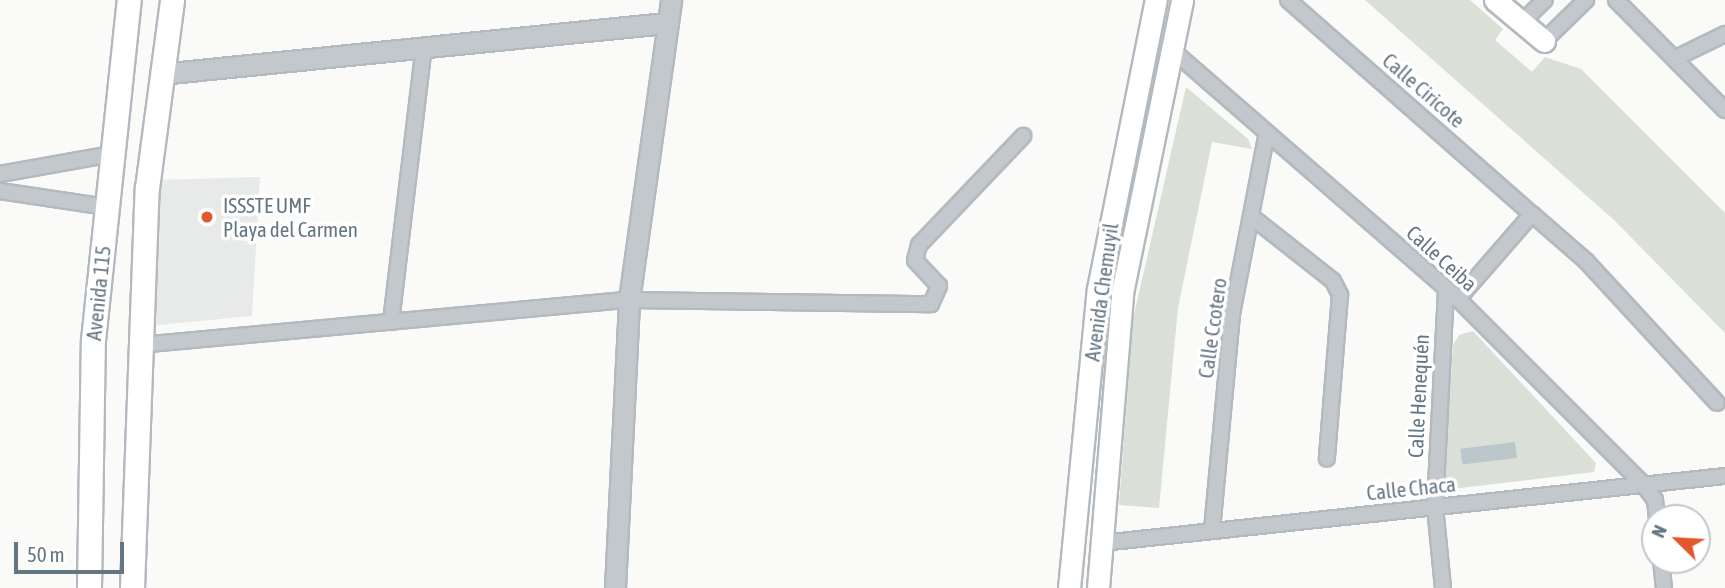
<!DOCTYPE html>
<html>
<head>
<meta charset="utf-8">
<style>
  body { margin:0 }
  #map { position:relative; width:1725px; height:588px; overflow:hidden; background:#fafaf8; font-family:"Asap Condensed",sans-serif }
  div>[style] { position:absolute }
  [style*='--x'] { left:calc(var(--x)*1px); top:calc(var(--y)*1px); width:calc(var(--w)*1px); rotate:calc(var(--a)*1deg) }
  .built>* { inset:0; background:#e8e9e9 }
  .green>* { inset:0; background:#dadfd7 }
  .water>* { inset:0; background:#bbc7cb; transform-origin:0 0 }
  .roads { filter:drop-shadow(2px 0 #b3babf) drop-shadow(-2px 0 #b3babf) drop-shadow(0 2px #b3babf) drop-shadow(0 -2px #b3babf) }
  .minor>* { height:14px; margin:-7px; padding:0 7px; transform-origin:7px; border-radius:7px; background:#c3c8cc }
  .tertiary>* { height:19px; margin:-9.5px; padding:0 9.5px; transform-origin:9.5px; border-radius:9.5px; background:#c3c8cc }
  .secondary>* { height:21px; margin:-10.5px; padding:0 10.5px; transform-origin:10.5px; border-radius:10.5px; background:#fff }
  .primary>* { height:23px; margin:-11.5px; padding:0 11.5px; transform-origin:11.5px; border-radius:11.5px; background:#fff }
  .dots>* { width:19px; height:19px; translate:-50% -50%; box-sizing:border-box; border:4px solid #fff; border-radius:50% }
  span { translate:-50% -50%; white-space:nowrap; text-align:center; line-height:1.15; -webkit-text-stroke:7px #fff; paint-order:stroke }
  .street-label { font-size:21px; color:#657683 }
  .poi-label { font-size:21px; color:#657683 }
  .left { translate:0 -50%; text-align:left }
  .north { position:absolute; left:1641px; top:504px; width:70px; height:70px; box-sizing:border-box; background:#fff; border:2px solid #c1c8cd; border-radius:50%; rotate:294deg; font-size:19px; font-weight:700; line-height:28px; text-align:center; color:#657683 }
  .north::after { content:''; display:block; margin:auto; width:24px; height:32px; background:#e4572e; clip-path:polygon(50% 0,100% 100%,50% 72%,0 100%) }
  .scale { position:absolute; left:14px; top:542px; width:110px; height:32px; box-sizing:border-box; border:4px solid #657683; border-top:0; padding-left:9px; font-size:21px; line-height:24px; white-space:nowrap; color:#657683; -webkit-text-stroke:5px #fff; paint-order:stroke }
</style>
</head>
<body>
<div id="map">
  <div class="built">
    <i style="clip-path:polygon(260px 177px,252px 316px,148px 326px,161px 180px)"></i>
  </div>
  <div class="green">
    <i style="clip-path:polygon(1365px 0,1470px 0,1503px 29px,1495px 40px,1532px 72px,1545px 57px,1581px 69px,1725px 213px,1725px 333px,1614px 220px)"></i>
    <i style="clip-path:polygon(1186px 87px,1248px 139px,1252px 149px,1212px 142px,1178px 308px,1159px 508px,1119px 505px,1133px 319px)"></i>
    <i style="clip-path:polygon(1473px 331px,1596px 463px,1594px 472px,1452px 489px,1444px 484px,1453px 345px,1459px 335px)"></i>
  </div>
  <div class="water">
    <i style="left:1515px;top:442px;width:16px;height:55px;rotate:83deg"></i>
  </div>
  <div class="roads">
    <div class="minor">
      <i style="--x:1288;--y:0;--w:325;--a:41.3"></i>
      <i style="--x:1532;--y:214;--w:113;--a:131"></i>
      <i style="--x:1616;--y:0;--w:155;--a:45.3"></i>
      <i style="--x:1521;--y:23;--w:33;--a:-44"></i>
      <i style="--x:1544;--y:41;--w:59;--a:-44.3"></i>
      <i style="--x:1172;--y:50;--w:379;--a:41"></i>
      <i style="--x:1458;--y:299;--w:262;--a:45"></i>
      <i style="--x:1643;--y:484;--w:20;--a:53"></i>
      <i style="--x:1655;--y:500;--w:18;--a:84"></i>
      <i style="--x:1676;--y:58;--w:55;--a:-26.1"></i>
      <i style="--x:0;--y:174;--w:114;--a:-10.1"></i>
      <i style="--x:0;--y:191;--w:108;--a:8.5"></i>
      <i style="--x:1532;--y:214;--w:72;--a:41"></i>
      <i style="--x:1586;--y:261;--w:193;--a:47.3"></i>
      <i style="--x:1252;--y:217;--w:103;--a:38.3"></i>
      <i style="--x:1333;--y:281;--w:16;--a:63"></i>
      <i style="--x:1340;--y:295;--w:164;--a:94.6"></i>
      <i style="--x:391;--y:322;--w:277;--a:-83.2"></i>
      <i style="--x:140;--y:345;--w:491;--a:-5.3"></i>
      <i style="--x:629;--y:300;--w:302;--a:0.8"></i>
      <i style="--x:931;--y:304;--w:20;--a:-66"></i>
      <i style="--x:939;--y:286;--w:35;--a:-133"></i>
      <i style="--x:915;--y:260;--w:16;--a:-75"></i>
      <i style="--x:919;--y:245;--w:151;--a:-46.3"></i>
      <i style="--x:1212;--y:530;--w:217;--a:-84.7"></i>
      <i style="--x:1232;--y:314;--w:184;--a:-79.1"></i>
      <i style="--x:1102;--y:543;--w:627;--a:-6.14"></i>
      <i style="--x:1661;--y:560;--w:28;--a:84"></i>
      <i style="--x:1443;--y:588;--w:81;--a:-95.6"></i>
      <i style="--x:1435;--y:507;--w:219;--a:-87.1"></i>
    </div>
    <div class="tertiary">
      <i style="--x:160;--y:74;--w:509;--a:-5.76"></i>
      <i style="--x:615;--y:588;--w:288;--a:-87.2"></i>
      <i style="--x:629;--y:300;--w:303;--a:-82"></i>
    </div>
    <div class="secondary">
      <i style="--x:1495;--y:0;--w:64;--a:39.9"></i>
      <i style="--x:1069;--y:588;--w:300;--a:-84.5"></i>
      <i style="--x:1098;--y:289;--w:295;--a:-78.7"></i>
      <i style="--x:1098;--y:588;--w:296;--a:-85.3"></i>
      <i style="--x:1122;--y:293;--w:299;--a:-78.4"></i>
    </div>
    <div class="primary">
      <i style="--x:89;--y:588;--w:248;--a:-89.1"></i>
      <i style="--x:93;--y:340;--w:342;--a:-84"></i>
      <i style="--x:132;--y:588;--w:400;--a:-87.9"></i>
      <i style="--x:147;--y:188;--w:190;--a:-82.4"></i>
    </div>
  </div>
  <div class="dots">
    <i style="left:207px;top:217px;background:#e4572e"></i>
  </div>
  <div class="street-label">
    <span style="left:1424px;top:90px;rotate:41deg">Calle Ciricote</span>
    <span style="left:1442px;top:258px;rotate:42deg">Calle Ceiba</span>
    <span style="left:1101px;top:292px;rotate:-82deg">Avenida Chemuyil</span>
    <span style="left:98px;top:293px;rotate:-84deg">Avenida 115</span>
    <span style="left:1212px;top:328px;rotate:-82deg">Calle Ccotero</span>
    <span style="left:1418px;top:396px;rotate:-87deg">Calle Henequén</span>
    <span style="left:1411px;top:488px;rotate:-6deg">Calle Chaca</span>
  </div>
  <div class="poi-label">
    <span class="left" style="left:223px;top:217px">ISSSTE UMF<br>Playa del Carmen</span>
  </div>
  <div class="north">N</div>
  <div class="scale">50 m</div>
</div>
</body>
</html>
